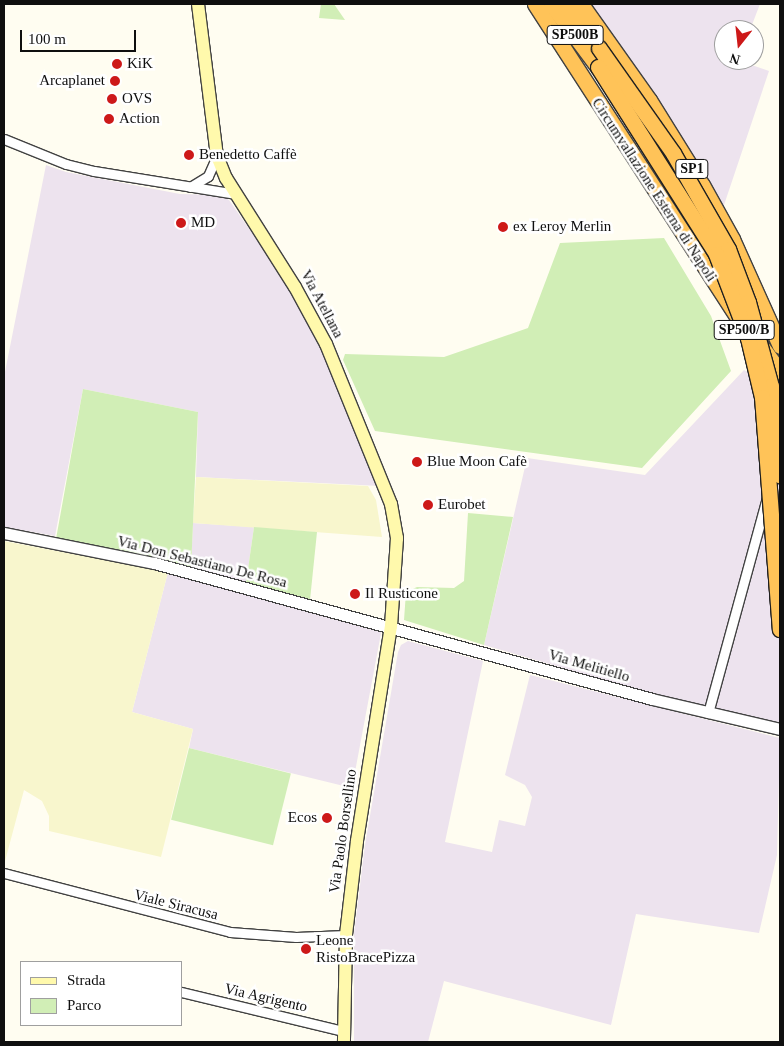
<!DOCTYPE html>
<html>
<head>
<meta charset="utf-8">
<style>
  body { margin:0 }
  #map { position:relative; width:784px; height:1046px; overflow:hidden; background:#fffdf1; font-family:Georgia,serif }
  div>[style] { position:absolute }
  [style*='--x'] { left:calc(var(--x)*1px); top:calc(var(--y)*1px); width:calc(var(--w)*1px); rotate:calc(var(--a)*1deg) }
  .industrial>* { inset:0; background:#ede3ee }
  .farmland>* { inset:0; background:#f8f6cd }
  .green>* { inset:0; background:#d1eeb6; transform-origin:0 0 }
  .roads { filter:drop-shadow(1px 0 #424242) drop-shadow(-1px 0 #424242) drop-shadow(0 1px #424242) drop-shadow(0 -1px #424242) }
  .minor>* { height:9px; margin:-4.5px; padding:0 4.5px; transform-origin:4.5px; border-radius:4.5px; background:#fff }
  .tertiary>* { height:11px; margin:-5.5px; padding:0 5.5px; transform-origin:5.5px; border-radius:5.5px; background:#fff }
  .secondary>* { height:12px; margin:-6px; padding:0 6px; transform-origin:6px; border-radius:6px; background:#fff9ac }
  .trunk>* { height:15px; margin:-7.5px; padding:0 7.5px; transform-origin:7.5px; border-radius:7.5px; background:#ffc358 }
  .bridges { filter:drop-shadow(1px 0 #202020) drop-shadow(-1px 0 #202020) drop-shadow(0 1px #202020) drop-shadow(0 -1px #202020) }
  .trunk-bridge>* { height:15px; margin:-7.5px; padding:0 7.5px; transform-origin:7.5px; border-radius:7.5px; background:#ffc358 }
  .dots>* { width:14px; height:14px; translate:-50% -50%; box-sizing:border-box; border:2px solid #fff; border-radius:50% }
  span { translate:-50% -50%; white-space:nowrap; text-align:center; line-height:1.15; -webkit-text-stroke:5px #fff; paint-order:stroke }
  .shield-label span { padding:1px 4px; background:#fff; border:1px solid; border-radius:4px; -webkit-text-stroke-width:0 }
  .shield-label { font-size:14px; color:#0f0f0f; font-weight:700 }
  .poi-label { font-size:15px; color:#0f0f0f }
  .left { translate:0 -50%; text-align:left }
  .right { translate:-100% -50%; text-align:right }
  .street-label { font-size:15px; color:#0f0f0f }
  .frame { position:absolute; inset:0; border:5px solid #0f0f0f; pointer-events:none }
  .legend { position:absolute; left:20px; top:961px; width:162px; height:65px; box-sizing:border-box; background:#fff; border:1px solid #9f9f9f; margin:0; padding:6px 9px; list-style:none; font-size:15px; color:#0f0f0f }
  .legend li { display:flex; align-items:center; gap:10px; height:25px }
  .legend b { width:25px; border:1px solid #9f9f9f }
  .north { position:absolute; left:714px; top:20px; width:50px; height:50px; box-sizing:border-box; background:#fff; border:1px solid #9f9f9f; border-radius:50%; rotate:196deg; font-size:14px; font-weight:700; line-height:20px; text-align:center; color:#0f0f0f }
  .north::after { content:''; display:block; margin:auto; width:18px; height:22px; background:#cd1919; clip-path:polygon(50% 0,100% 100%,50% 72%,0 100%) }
  .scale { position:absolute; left:20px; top:30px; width:116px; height:22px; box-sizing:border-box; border:2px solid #0f0f0f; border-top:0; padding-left:6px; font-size:15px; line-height:18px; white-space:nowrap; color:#0f0f0f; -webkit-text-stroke:4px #fff; paint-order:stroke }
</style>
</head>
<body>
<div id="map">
  <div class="industrial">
    <i style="clip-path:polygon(586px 4px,760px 4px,750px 30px,724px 30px,724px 60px,737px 60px,769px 71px,723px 208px,655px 94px)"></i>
    <i style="clip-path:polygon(46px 165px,66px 172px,180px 194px,222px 195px,229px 200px,291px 289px,320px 343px,380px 486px,196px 477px,198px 412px,83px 389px,55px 536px,4px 527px,4px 377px)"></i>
    <i style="clip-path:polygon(744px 370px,780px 392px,780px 724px,649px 693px,484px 645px,527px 458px,645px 475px)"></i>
    <i style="clip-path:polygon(193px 523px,254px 527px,246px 583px,191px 569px)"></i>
    <i style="clip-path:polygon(168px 572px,382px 628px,352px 788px,189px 748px,193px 729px,132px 712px)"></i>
    <i style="clip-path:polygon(408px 641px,483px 661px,445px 842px,492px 852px,499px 820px,525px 826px,532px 797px,525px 785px,505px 775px,530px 675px,780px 738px,777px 855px,759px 933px,636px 914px,611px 1025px,444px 981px,428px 1042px,354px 1042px,354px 934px,365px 845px,398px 652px,401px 645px)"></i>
  </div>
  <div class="farmland">
    <i style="clip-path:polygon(196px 477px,368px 486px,376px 500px,382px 537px,193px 523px)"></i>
    <i style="clip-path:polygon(4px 541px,168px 572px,132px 712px,193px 729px,161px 857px,49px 831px,49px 816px,42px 801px,24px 790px,4px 865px)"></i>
  </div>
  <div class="green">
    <i style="clip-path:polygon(321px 4px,334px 4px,345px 20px,319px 18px)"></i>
    <i style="clip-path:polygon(664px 238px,711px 316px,731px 371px,642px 468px,375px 431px,343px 360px,345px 354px,444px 357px,528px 328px,560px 243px)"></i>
    <i style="clip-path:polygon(83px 389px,198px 412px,191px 569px,122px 551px,56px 539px)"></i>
    <i style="clip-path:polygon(468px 513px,513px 517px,484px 645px,404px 620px,406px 592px,417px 587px,454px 588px,464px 581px)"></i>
    <i style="clip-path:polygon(254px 527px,317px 532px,310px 600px,246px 583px)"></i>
    <i style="left:189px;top:748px;width:105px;height:74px;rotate:14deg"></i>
  </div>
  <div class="roads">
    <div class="minor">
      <i style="--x:4;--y:139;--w:67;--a:22"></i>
      <i style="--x:66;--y:164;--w:29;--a:14"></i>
      <i style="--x:94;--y:171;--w:144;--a:9.2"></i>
      <i style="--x:190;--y:187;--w:21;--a:-31"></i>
      <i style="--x:208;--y:176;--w:22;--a:-66"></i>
      <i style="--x:708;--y:713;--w:223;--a:-74.7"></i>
      <i style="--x:4;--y:873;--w:234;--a:14.6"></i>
      <i style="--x:230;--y:932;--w:66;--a:4.3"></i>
      <i style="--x:296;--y:937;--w:50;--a:-2.3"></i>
      <i style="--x:181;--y:992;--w:168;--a:13.5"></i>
    </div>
    <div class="tertiary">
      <i style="--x:4;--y:533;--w:153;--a:11.3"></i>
      <i style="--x:154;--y:563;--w:516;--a:15.27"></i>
      <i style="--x:652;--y:699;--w:131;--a:13.2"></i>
    </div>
    <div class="secondary">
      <i style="--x:198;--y:4;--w:153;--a:82.9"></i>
      <i style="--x:217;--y:156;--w:24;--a:68"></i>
      <i style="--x:226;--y:178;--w:129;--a:57.7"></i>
      <i style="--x:295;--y:287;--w:65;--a:61.5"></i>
      <i style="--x:326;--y:344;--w:173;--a:67.9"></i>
      <i style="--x:391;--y:504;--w:35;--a:80"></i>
      <i style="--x:397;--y:538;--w:88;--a:93.9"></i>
      <i style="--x:391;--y:626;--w:218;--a:99"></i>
      <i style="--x:357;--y:841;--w:95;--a:96.7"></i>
      <i style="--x:346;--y:935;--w:107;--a:91.1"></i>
    </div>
    <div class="trunk">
      <i style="--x:535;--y:4;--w:375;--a:57.1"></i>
      <i style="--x:551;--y:4;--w:79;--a:53.3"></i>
      <i style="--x:565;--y:4;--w:56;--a:52.3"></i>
      <i style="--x:581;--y:4;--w:118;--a:54.7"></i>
      <i style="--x:649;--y:100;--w:100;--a:58.1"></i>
      <i style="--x:702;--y:185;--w:62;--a:60.9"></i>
      <i style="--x:732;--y:239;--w:117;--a:65.8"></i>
      <i style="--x:759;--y:343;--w:36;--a:54"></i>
    </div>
  </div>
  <div class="bridges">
    <div class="trunk-bridge">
      <i style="--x:599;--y:48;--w:128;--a:54.8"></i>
      <i style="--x:673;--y:153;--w:111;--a:60.2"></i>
      <i style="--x:728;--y:249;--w:57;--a:69.3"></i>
      <i style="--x:748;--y:302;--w:87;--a:74.7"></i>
      <i style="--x:771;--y:386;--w:90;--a:84.3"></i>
      <i style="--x:598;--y:67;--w:221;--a:57.7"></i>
      <i style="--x:716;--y:254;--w:90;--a:69.1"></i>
      <i style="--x:748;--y:338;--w:61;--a:76.7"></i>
      <i style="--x:762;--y:397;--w:233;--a:85.6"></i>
    </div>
  </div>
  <div class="dots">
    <i style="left:117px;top:64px;background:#cd1919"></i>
    <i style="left:115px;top:81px;background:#cd1919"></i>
    <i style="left:112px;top:99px;background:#cd1919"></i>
    <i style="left:109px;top:119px;background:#cd1919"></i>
    <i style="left:189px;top:155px;background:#cd1919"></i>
    <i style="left:181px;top:223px;background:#cd1919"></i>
    <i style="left:503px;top:227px;background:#cd1919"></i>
    <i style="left:417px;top:462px;background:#cd1919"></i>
    <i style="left:428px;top:505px;background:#cd1919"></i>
    <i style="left:355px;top:594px;background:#cd1919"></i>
    <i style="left:327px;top:818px;background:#cd1919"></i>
    <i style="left:306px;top:949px;background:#cd1919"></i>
  </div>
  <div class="shield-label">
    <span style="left:575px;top:35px">SP500B</span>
    <span style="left:692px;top:169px">SP1</span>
    <span style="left:744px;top:330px">SP500/B</span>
  </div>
  <div class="poi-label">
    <span class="left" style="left:127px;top:64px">KiK</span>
    <span class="right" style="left:105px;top:81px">Arcaplanet</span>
    <span class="left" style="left:122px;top:99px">OVS</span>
    <span class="left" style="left:119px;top:119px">Action</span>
    <span class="left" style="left:199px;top:155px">Benedetto Caffè</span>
    <span class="left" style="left:191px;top:223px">MD</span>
    <span class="left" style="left:513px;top:227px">ex Leroy Merlin</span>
    <span class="left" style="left:427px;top:462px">Blue Moon Cafè</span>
    <span class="left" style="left:438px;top:505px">Eurobet</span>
    <span class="left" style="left:365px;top:594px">Il Rusticone</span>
    <span class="right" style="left:317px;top:818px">Ecos</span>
    <span class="left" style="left:316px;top:949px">Leone<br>RistoBracePizza</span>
  </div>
  <div class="street-label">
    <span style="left:654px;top:190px;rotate:57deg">Circumvallazione Esterna di Napoli</span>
    <span style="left:322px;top:304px;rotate:62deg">Via Atellana</span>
    <span style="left:202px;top:562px;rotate:14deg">Via Don Sebastiano De Rosa</span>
    <span style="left:589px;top:666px;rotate:16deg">Via Melitiello</span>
    <span style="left:343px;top:831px;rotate:-82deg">Via Paolo Borsellino</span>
    <span style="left:176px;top:905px;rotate:14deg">Viale Siracusa</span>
    <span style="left:266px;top:998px;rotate:13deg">Via Agrigento</span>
  </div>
  <div class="frame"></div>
  <ul class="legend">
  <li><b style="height:6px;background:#fff9ac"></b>Strada</li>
  <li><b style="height:14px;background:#d1eeb6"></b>Parco</li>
  </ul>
  <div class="north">N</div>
  <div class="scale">100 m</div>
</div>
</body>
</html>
